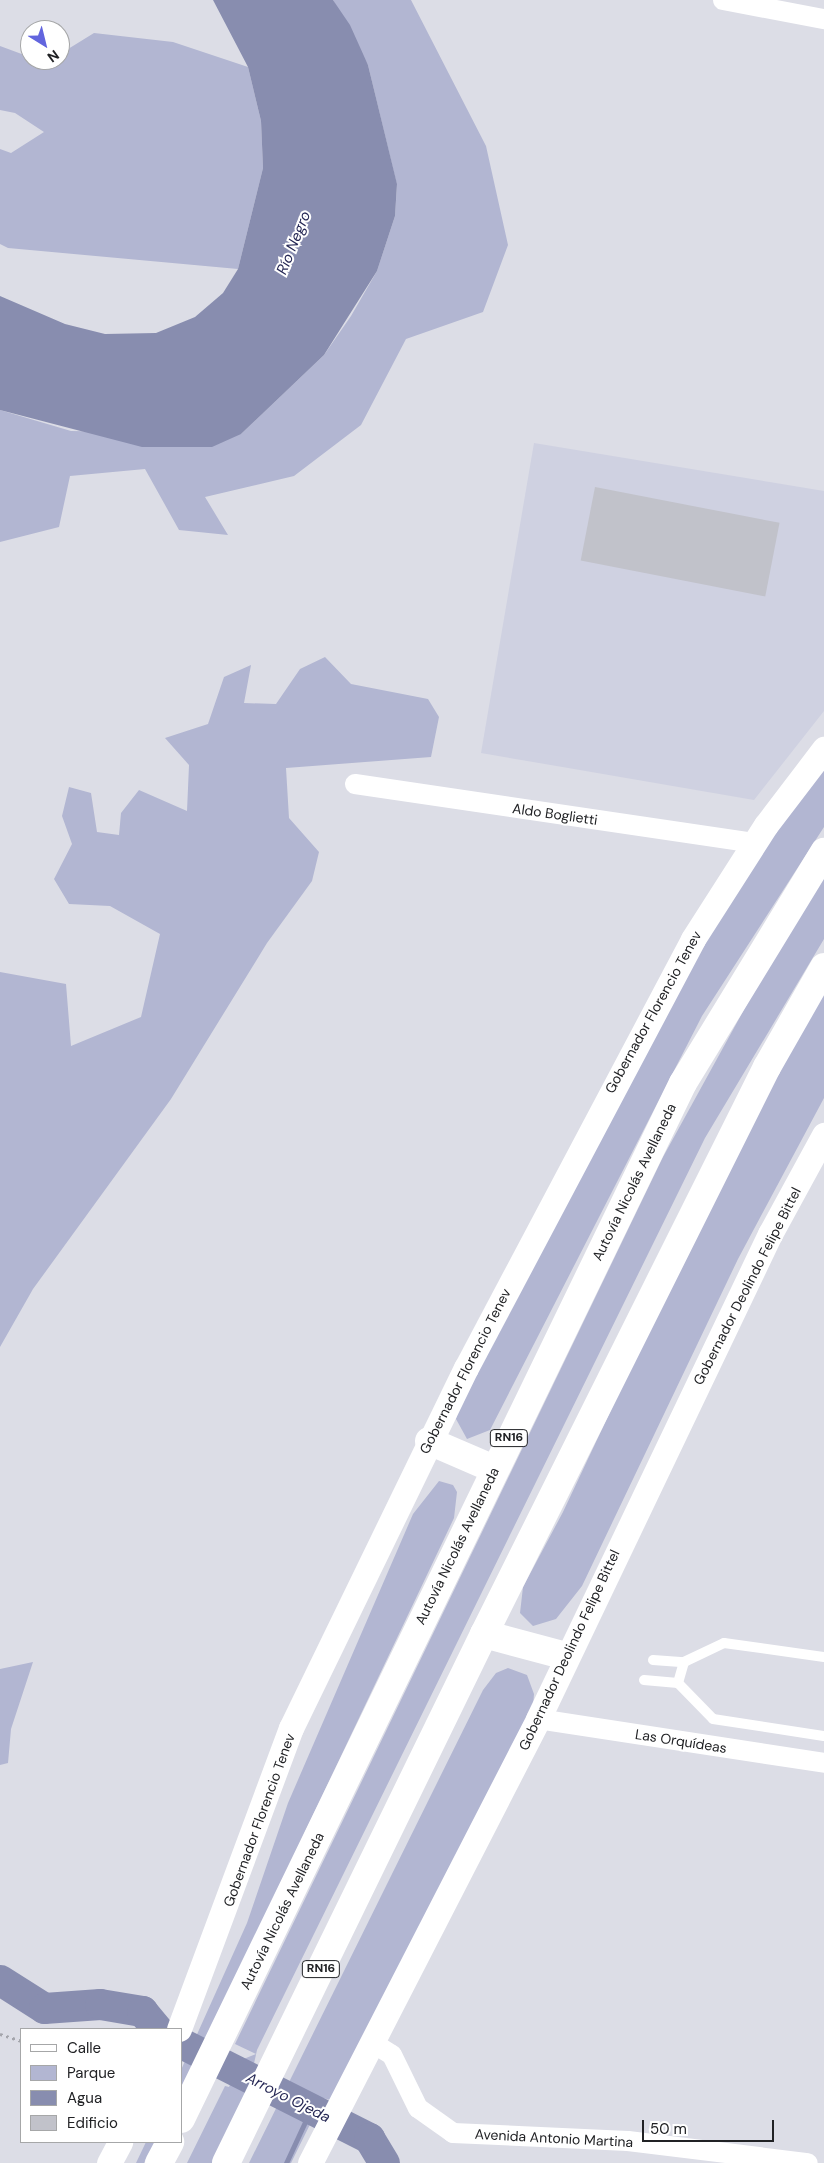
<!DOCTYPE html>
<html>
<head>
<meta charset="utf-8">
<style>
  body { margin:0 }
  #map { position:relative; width:824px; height:2163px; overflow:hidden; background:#dcdde6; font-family:"DM Sans",sans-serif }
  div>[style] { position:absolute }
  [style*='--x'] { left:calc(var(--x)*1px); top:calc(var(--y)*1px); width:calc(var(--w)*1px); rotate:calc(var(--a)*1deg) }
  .built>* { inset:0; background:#cfd1e1 }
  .green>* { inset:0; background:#b2b6d2 }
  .water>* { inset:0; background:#888daf }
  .stream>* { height:5px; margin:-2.5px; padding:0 2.5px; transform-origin:2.5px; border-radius:2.5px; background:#888daf }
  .river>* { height:31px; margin:-15.5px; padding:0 15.5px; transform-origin:15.5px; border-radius:15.5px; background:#888daf }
  .building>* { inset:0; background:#c1c2ca; transform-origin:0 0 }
  .path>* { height:3px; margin-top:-1.5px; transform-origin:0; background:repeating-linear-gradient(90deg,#a4a5ac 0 2.5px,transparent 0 6.5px) }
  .service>* { height:10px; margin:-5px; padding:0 5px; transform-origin:5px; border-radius:5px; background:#fff }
  .minor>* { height:20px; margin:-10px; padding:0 10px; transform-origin:10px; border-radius:10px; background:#fff }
  .tertiary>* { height:25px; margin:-12.5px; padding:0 12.5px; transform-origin:12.5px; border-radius:12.5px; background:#fff }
  .trunk>* { height:28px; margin:-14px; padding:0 14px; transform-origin:14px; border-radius:14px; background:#fff }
  span { translate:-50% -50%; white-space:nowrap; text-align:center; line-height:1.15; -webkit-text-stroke:4px #fff; paint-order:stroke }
  .shield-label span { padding:1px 4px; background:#fff; border:1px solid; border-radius:4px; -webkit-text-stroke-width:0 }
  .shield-label { font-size:12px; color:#212225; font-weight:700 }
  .street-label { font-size:14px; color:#212225 }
  .water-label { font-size:15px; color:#262855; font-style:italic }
  .legend { position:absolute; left:20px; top:2028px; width:162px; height:115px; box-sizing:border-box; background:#fff; border:1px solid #a6a7a8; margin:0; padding:6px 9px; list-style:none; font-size:15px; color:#212225 }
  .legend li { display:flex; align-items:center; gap:10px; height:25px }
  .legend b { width:25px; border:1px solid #a6a7a8 }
  .north { position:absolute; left:20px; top:20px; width:50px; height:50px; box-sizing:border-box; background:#fff; border:1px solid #a6a7a8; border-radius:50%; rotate:144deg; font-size:14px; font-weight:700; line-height:20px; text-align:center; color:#212225 }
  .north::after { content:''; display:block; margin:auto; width:18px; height:22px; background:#6265de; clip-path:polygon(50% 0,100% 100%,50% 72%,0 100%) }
  .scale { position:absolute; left:642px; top:2120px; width:132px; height:22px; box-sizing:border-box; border:2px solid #212225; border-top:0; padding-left:6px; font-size:15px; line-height:18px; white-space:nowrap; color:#212225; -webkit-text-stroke:4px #fff; paint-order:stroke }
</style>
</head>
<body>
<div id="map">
  <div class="built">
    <i style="clip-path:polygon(534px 443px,824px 491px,824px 711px,754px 800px,481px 753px)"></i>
  </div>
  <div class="green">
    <i style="clip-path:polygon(333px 0,411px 0,486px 146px,508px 245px,483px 312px,406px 339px,361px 425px,294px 476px,205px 497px,228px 535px,179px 530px,145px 469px,70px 476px,59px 527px,0 542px,0 410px,71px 431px,241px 434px,324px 355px,351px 316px,377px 271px,395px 216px,397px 185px,368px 65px)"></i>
    <i style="clip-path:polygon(94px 33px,173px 42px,248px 67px,261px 121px,263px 168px,238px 269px,8px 248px,0 244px,0 149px,11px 153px,44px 132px,15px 113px,0 110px,0 46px,46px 63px,60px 60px,60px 54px)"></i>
    <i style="clip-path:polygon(325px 657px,351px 684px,428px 699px,439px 717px,431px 757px,286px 768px,289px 818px,319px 852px,312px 881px,267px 943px,171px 1099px,33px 1289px,0 1347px,0 972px,66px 984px,71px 1046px,141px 1017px,160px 934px,110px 906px,69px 904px,54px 879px,72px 844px,62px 816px,69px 787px,91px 793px,97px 832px,119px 835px,121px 813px,139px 790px,187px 811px,189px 765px,165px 738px,208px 724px,224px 677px,251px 665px,244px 703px,276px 704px,300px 669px)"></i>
    <i style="clip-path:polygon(824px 766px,824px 827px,702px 1016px,490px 1430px,467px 1439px,456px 1419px,458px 1408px,698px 952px,774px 833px)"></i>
    <i style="clip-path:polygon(824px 877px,824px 939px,705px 1138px,257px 2050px,247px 2095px,220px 2163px,187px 2163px,225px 2086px,229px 2087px,241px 2060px,256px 2054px,235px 2044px,663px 1157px,762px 977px)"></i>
    <i style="clip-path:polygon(824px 990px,824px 1098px,738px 1259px,582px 1586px,556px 1619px,533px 1626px,520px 1613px,523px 1587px,563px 1512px,707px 1206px)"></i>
    <i style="clip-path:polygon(439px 1481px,453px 1485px,457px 1492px,454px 1518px,181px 2093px,181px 2070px,247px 1923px,288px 1803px,413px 1514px)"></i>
    <i style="clip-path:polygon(33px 1662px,11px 1729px,8px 1763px,0 1765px,0 1669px)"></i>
    <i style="clip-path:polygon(508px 1668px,527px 1675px,534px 1694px,533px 1707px,334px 2101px,323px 2098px,291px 2163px,249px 2163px,483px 1690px,496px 1673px)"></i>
    <i style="clip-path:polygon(146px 2142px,155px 2142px,144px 2163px,136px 2163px)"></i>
  </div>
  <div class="water">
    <i style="clip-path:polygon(213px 0,333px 0,350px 25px,368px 65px,397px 184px,395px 216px,377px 271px,324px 355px,241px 434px,212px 447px,142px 447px,0 410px,0 296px,65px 324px,105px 334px,156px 333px,195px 317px,223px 293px,238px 269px,263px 168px,261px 121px,248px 67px)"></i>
  </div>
  <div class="stream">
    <i style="--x:286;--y:2163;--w:57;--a:-65.2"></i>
  </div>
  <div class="river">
    <i style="--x:0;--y:1980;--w:52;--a:32.5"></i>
    <i style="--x:44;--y:2008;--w:56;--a:-4.1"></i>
    <i style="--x:100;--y:2004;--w:43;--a:9.5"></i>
    <i style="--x:142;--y:2011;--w:23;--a:50"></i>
    <i style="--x:181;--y:2043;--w:211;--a:26.8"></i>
    <i style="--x:369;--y:2138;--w:29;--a:59"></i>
  </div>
  <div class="building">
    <i style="left:595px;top:487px;width:188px;height:75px;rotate:11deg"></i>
  </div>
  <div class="path">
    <i style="--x:0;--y:2034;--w:22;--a:18"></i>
  </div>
  <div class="service">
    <i style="--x:824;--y:1657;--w:101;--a:-172"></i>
    <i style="--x:724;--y:1643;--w:44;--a:154.6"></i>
    <i style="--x:684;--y:1662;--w:22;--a:106"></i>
    <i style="--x:678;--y:1683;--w:50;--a:45.8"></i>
    <i style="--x:713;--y:1719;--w:112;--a:8.7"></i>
    <i style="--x:653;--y:1660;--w:31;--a:4"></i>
    <i style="--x:644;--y:1680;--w:34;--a:5"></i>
  </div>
  <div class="minor">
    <i style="--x:723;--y:0;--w:103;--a:10.7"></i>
    <i style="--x:355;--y:784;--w:403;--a:8.4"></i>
    <i style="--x:538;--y:1719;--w:289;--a:8.7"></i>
    <i style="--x:373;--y:2043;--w:22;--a:32"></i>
    <i style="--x:392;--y:2055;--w:59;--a:63.9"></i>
    <i style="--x:418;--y:2108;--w:43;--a:35.5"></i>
    <i style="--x:453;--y:2133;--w:175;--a:2.6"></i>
    <i style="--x:628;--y:2141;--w:181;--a:7"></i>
  </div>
  <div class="tertiary">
    <i style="--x:179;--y:2029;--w:321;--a:-69.6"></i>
    <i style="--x:291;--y:1728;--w:400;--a:-64.1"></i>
    <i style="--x:466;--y:1368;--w:485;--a:-62.1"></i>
    <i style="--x:693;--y:939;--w:135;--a:-57.4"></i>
    <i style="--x:766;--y:825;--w:96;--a:-52.7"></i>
    <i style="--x:109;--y:2163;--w:24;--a:-62"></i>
    <i style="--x:310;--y:2163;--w:499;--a:-62.8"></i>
    <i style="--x:538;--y:1719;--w:538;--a:-64.44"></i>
    <i style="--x:770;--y:1234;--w:113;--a:-61.4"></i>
  </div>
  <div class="trunk">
    <i style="--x:429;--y:1441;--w:71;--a:23.3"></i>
    <i style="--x:484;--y:1634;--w:85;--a:15"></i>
    <i style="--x:181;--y:2119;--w:1151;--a:-64.15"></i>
    <i style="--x:683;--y:1083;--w:271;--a:-58.6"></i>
    <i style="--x:159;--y:2163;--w:24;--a:-62"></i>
    <i style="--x:226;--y:2163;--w:589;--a:-64"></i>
    <i style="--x:484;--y:1634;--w:634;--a:-63.48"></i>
    <i style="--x:767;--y:1067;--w:115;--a:-60.3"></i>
  </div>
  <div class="shield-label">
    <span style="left:509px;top:1438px">RN16</span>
    <span style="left:321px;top:1969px">RN16</span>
  </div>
  <div class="street-label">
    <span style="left:555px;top:814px;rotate:8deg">Aldo Boglietti</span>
    <span style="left:653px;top:1012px;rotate:-61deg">Gobernador Florencio Tenev</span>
    <span style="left:634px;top:1182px;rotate:-64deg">Autovía Nicolás Avellaneda</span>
    <span style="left:747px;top:1286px;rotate:-63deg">Gobernador Deolindo Felipe Bittel</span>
    <span style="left:465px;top:1371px;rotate:-63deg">Gobernador Florencio Tenev</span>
    <span style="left:457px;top:1546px;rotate:-64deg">Autovía Nicolás Avellaneda</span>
    <span style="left:569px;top:1650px;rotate:-65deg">Gobernador Deolindo Felipe Bittel</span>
    <span style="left:681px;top:1741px;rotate:9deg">Las Orquídeas</span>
    <span style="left:259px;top:1820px;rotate:-70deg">Gobernador Florencio Tenev</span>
    <span style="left:282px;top:1911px;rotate:-64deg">Autovía Nicolás Avellaneda</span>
    <span style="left:554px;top:2138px;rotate:3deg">Avenida Antonio Martina</span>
  </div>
  <div class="water-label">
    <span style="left:294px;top:243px;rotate:-68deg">Río Negro</span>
    <span style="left:288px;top:2098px;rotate:27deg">Arroyo Ojeda</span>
  </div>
  <ul class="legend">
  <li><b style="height:6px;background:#fff"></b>Calle</li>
  <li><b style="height:14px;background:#b2b6d2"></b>Parque</li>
  <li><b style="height:14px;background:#888daf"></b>Agua</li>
  <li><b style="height:14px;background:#c1c2ca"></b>Edificio</li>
  </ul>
  <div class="north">N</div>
  <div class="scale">50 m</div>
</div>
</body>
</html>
